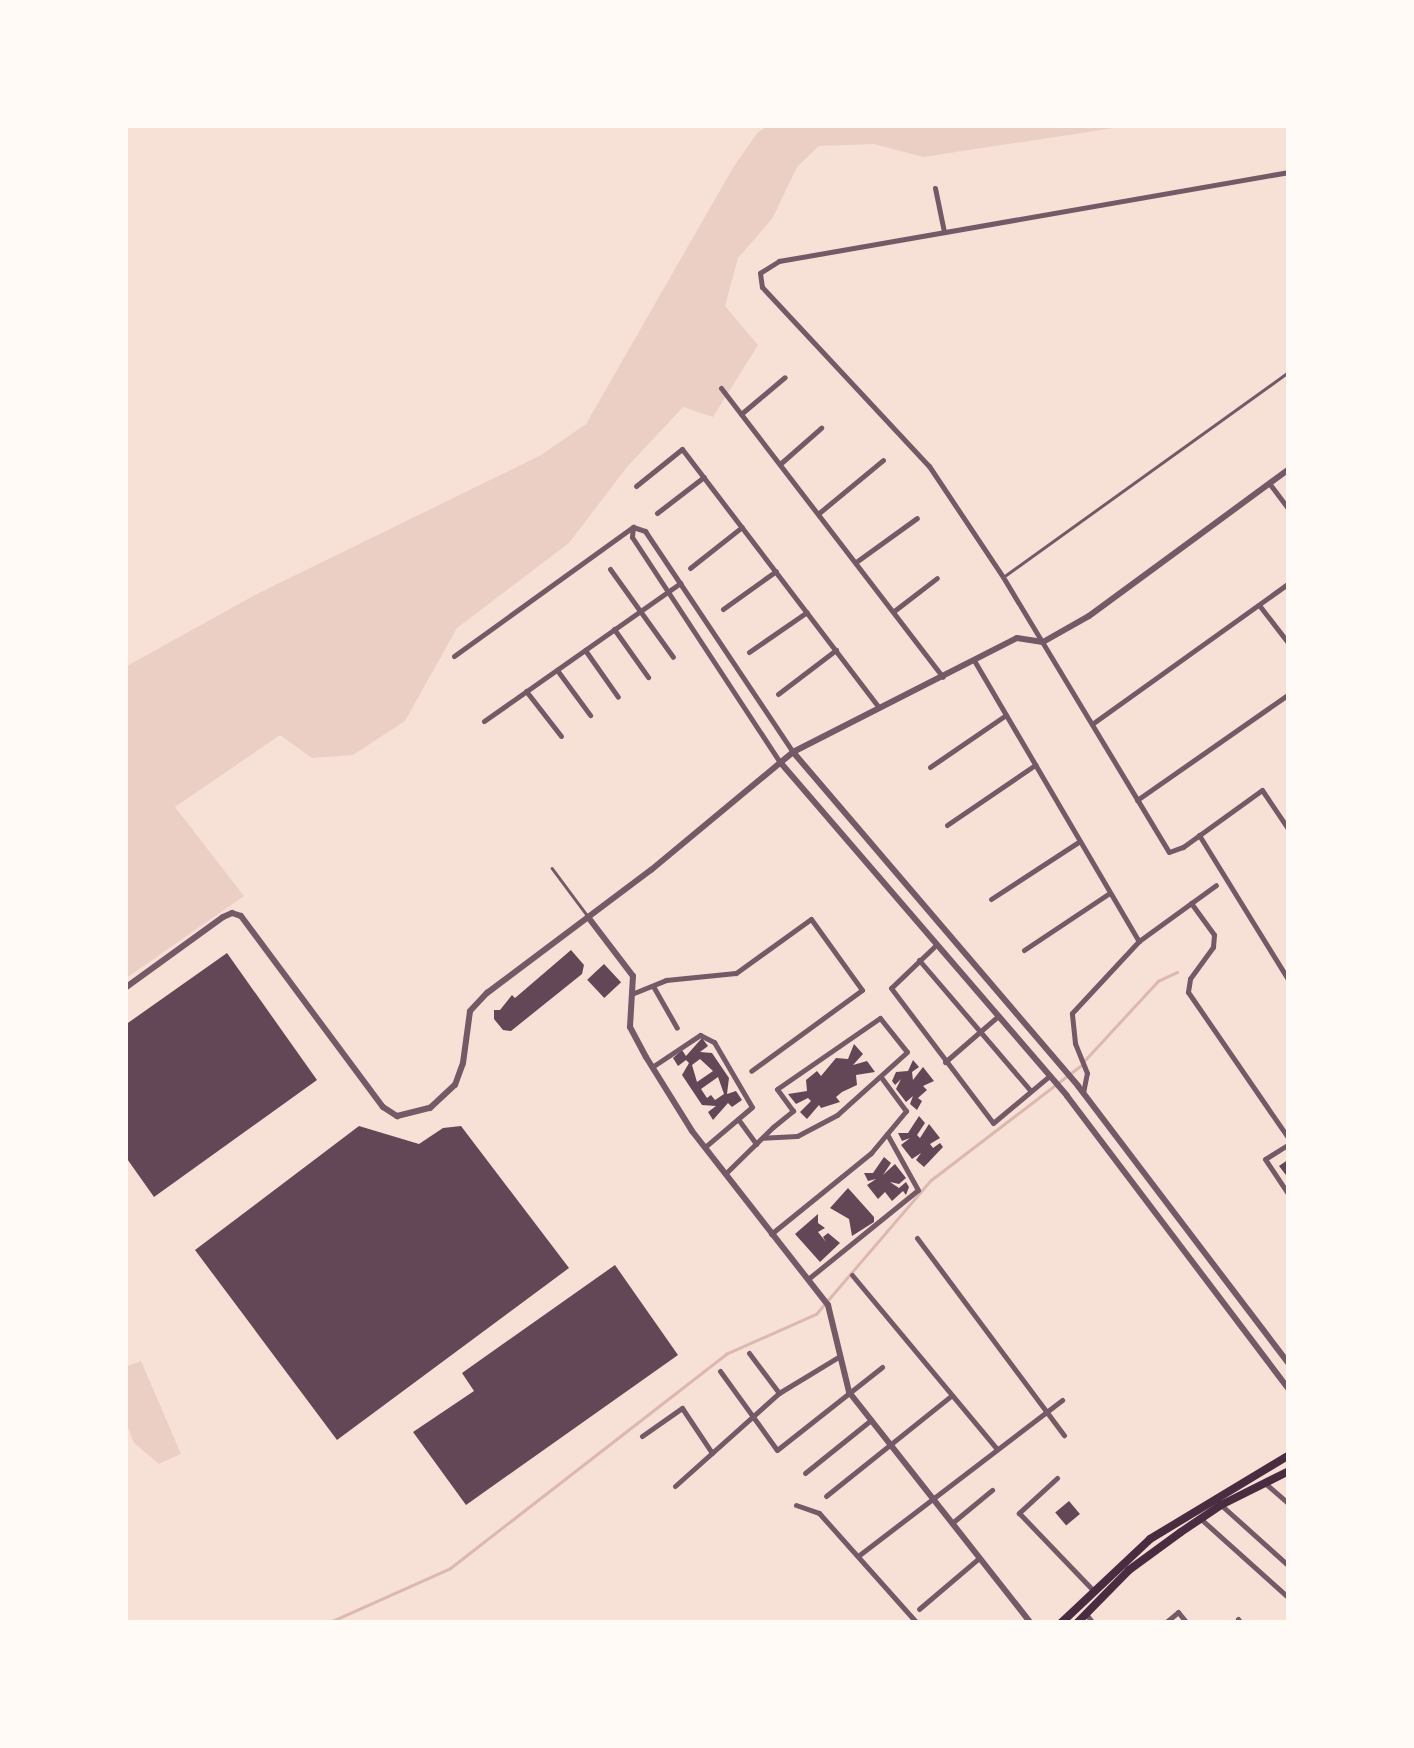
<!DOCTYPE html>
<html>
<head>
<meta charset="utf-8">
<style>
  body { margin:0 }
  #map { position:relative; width:1414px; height:1748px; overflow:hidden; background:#f7e1d7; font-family:"Golos Text",sans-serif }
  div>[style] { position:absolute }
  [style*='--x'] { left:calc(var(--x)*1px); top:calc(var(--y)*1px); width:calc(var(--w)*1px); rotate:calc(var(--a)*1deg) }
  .green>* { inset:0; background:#ebcfc5 }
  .stream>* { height:2.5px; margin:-1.25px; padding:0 1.25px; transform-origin:1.25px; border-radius:1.25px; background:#dcb8b0 }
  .building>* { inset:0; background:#644757; transform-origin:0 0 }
  .service>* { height:2.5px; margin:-1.25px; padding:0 1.25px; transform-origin:1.25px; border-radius:1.25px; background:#755966 }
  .minor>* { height:5px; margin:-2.5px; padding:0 2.5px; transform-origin:2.5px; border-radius:2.5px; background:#755966 }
  .tertiary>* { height:6px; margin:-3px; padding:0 3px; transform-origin:3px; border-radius:3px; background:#755966 }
  .secondary>* { height:8px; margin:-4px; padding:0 4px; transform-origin:4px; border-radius:4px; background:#4a2c40 }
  span { translate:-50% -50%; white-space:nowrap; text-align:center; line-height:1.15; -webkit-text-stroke:8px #fffaf5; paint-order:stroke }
  .frame { position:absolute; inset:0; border:128px solid #fffaf5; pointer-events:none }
</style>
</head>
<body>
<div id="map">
  <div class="green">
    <i style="clip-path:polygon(770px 125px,1134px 125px,923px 157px,874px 144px,819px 146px,797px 167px,772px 219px,738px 258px,725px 306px,758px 345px,713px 417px,683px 407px,627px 467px,569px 543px,457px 628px,405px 721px,353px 755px,312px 758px,280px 735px,175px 807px,244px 896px,125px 979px,125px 667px,257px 594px,541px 455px,586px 424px,734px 166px,758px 132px)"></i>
    <i style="clip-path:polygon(141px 1361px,181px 1454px,159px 1464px,134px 1443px,125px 1420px,125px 1367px)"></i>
  </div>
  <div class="stream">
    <i style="--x:1085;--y:1060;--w:108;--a:-47.3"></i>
    <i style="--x:1158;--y:981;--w:21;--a:-25"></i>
    <i style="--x:328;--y:1623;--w:133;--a:-24.1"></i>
    <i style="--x:449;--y:1569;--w:351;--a:-37.8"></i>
    <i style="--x:726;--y:1354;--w:98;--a:-24"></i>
    <i style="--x:816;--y:1314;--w:177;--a:-49.4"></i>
    <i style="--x:931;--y:1180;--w:188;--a:-37.4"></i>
  </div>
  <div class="building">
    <i style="clip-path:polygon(571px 950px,584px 965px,582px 974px,511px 1031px,503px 1030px,494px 1019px,494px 1010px,500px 1010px,512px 995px,515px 998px)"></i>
    <i style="clip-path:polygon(227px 953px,317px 1080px,154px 1197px,125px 1156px,125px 1025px)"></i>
    <i style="left:604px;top:964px;width:25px;height:23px;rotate:47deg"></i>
    <i style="clip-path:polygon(evenodd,702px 1038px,708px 1046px,700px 1052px,712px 1053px,729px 1078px,727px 1094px,736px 1091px,742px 1100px,732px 1107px,728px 1103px,713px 1120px,708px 1112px,716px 1106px,702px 1105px,682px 1075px,689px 1063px,686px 1060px,678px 1066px,673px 1058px,682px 1050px,686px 1056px,702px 1038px,700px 1059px,713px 1071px,697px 1082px,692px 1065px,700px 1059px,702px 1038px,718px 1077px,724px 1094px,715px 1100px,711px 1095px,707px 1098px,701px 1089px,718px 1077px)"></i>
    <i style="clip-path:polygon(854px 1044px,863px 1054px,853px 1065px,867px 1061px,875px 1072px,856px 1075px,857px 1085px,842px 1092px,836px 1097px,840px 1102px,821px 1108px,819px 1105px,807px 1119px,800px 1112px,811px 1101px,808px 1098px,796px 1104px,788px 1094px,807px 1091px,806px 1080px,817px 1071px,821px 1076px,836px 1058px,848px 1059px)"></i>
    <i style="clip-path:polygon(913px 1060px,919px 1067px,912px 1072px,913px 1080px,923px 1067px,934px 1081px,923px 1086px,927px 1090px,918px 1098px,922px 1101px,917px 1110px,910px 1104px,913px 1096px,906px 1102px,896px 1089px,901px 1079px,895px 1085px,892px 1081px,896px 1072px,908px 1071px)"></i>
    <i style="clip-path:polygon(919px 1116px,925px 1123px,917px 1135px,920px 1138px,929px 1124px,940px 1138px,930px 1144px,933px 1148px,940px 1143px,943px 1147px,924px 1167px,916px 1160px,921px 1153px,912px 1159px,901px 1145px,910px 1138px,902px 1141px,898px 1133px,908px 1133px)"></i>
    <i style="clip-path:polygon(359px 1126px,419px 1144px,443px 1128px,461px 1126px,569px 1268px,337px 1440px,195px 1250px)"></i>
    <i style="clip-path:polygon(884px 1157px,891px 1163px,883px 1175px,895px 1164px,906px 1178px,899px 1184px,890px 1182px,899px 1188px,906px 1182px,909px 1187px,906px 1195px,903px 1191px,892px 1201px,885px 1192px,878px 1199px,867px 1185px,876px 1179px,868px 1181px,864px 1173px,873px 1173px)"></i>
    <i style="clip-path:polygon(1289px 1159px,1289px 1179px,1279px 1166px)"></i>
    <i style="clip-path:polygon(848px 1188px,874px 1217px,874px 1222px,852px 1236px,849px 1219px,830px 1208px)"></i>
    <i style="clip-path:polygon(818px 1214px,818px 1223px,825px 1228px,818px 1232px,826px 1242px,823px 1237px,828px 1233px,840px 1243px,820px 1262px,795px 1234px)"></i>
    <i style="clip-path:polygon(615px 1265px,678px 1355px,466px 1505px,413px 1432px,474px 1391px,462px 1373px)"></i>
    <i style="left:1069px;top:1501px;width:17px;height:18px;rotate:50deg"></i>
  </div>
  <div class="service">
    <i style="--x:1006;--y:575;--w:348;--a:-35.7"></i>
    <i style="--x:552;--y:868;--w:59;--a:53.3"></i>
    <i style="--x:125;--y:1618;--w:6;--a:59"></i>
  </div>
  <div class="minor">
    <i style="--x:1289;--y:172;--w:518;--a:170.1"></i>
    <i style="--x:779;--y:261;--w:22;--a:148"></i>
    <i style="--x:760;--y:273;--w:14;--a:82"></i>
    <i style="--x:762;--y:287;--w:245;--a:47"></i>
    <i style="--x:929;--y:466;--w:133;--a:56.3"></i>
    <i style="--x:1003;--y:577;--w:321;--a:58.9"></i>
    <i style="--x:1169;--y:852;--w:15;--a:-20"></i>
    <i style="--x:1183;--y:847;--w:97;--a:-35.8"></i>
    <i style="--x:1262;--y:790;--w:48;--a:56"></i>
    <i style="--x:935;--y:188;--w:45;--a:78.4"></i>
    <i style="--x:721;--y:388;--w:364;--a:52.5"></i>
    <i style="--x:741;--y:414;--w:57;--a:-40.1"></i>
    <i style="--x:780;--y:464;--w:55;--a:-41.3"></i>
    <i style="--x:1269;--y:483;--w:34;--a:53"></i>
    <i style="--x:636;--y:486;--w:59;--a:-38.8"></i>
    <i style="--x:682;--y:449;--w:325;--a:52.7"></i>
    <i style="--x:657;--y:513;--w:59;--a:-37.5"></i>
    <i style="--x:819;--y:513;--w:83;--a:-39.6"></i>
    <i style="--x:633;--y:527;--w:10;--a:96"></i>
    <i style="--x:632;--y:537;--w:269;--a:56.7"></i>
    <i style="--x:633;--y:527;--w:13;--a:18"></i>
    <i style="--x:645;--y:531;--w:266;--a:56.2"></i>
    <i style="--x:856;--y:562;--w:75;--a:-35.8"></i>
    <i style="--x:690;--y:568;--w:66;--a:-38.3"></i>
    <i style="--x:610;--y:569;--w:108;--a:54.4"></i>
    <i style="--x:1259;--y:605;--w:49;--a:52.4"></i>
    <i style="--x:723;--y:609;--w:65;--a:-35.6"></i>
    <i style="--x:894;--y:611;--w:54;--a:-37.5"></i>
    <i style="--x:614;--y:629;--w:59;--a:54.7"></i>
    <i style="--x:585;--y:650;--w:57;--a:54.9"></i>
    <i style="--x:749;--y:652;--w:70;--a:-34.6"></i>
    <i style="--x:454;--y:656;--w:221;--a:-35.8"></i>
    <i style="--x:975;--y:662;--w:324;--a:59.6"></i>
    <i style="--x:557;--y:670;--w:56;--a:53.7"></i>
    <i style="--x:526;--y:691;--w:57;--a:52.1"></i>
    <i style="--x:778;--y:694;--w:73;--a:-37.2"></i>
    <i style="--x:484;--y:721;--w:240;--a:-35.1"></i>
    <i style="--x:1092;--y:724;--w:242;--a:-35.6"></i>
    <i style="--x:930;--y:767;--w:92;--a:-34.4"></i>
    <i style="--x:1137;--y:800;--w:185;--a:-34.9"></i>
    <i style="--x:947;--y:825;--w:107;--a:-34.3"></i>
    <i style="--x:1199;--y:835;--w:172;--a:58.3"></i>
    <i style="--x:991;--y:899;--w:106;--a:-33.1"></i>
    <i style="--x:1191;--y:903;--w:39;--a:54"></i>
    <i style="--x:1214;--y:935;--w:12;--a:95"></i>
    <i style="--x:1213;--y:947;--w:39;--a:126"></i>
    <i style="--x:1190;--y:979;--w:13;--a:99"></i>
    <i style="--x:1188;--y:992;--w:178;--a:55.5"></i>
    <i style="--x:936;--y:945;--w:62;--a:136.3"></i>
    <i style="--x:891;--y:988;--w:169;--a:52.9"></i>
    <i style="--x:993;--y:1123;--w:72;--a:-39.9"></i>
    <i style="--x:1024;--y:950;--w:101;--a:-33.7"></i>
    <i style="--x:919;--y:960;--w:172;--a:49.5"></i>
    <i style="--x:653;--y:986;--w:48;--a:60.3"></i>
    <i style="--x:634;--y:993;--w:35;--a:-22"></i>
    <i style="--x:666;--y:980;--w:70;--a:-5.7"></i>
    <i style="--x:736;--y:973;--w:92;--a:-35.8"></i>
    <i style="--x:811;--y:919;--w:87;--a:54.3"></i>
    <i style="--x:862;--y:990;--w:137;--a:143.9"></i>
    <i style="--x:945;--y:1062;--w:69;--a:-40.9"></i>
    <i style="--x:652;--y:1067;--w:58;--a:-33.7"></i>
    <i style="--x:700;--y:1035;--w:16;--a:27"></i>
    <i style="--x:714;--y:1042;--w:75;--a:59.7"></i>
    <i style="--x:752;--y:1107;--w:62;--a:139.6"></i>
    <i style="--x:1083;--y:1093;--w:20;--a:-79"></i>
    <i style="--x:1087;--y:1073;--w:32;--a:-112"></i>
    <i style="--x:1075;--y:1043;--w:30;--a:-96"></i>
    <i style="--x:1072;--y:1013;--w:98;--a:-47.1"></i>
    <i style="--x:1139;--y:941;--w:95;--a:-36"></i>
    <i style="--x:738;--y:1119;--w:31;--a:54"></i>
    <i style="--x:1289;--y:1144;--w:28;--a:148"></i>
    <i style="--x:1265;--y:1159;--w:43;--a:56.3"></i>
    <i style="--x:726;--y:1173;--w:66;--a:-44.4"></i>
    <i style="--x:773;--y:1127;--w:26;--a:-39"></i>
    <i style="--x:793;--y:1111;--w:27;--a:-126"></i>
    <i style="--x:777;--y:1089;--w:125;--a:-34.6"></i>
    <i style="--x:880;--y:1018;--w:43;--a:51.5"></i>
    <i style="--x:907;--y:1052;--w:94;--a:138"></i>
    <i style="--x:837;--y:1115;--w:45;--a:152.3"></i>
    <i style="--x:797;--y:1136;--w:34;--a:177"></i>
    <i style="--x:771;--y:1234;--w:129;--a:-39"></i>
    <i style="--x:871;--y:1153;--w:55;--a:-50.2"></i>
    <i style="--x:906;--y:1111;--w:42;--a:-126.3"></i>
    <i style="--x:917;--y:1238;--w:246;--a:53.3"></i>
    <i style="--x:852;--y:1275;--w:225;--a:50.2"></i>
    <i style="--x:808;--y:1279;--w:141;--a:-39"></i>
    <i style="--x:918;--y:1190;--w:64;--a:-119"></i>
    <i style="--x:749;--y:1353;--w:50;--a:53.1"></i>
    <i style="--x:720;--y:1371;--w:97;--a:54.2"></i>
    <i style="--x:777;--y:1450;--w:134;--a:-38.3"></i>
    <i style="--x:642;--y:1436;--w:49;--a:-35"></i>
    <i style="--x:682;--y:1408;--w:54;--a:56.3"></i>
    <i style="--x:805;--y:1473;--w:85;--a:-38.8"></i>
    <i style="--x:1057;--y:1478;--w:52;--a:137.4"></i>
    <i style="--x:1019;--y:1513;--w:105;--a:46.2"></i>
    <i style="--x:1266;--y:1484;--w:30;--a:41"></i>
    <i style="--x:675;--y:1486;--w:140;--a:-41.8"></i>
    <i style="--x:779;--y:1393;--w:71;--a:-31.2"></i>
    <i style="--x:826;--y:1496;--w:161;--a:-38.7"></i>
    <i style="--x:796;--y:1505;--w:24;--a:19"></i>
    <i style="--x:819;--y:1513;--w:147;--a:48.3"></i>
    <i style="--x:1221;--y:1505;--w:91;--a:41.9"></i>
    <i style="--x:1202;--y:1520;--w:117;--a:41.9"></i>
    <i style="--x:952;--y:1523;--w:52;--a:-39.5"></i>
    <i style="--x:858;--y:1556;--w:257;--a:-37.4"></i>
    <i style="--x:919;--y:1609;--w:79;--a:-40.4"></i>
    <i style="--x:1086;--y:1614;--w:11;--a:52"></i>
    <i style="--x:1238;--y:1619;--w:5;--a:53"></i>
    <i style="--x:1165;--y:1623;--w:17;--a:-40"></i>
    <i style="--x:1178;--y:1612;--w:14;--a:51"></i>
  </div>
  <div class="tertiary">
    <i style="--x:793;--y:752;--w:439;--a:49.5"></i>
    <i style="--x:1078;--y:1086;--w:349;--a:52.8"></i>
    <i style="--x:780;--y:762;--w:440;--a:49.3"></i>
    <i style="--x:1067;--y:1096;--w:368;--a:52.9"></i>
    <i style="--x:588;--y:917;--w:74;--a:52.7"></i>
    <i style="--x:633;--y:976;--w:51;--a:93.4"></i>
    <i style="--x:630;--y:1027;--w:34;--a:62"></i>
    <i style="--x:646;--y:1057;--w:87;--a:58.1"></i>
    <i style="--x:692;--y:1131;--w:221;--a:52"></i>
    <i style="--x:828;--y:1305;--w:89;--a:76.4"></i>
    <i style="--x:849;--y:1392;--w:294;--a:51.8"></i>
    <i style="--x:125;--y:988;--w:121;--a:-35.9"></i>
    <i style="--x:223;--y:917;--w:10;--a:-24"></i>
    <i style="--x:232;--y:913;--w:9;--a:18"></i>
    <i style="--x:241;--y:916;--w:238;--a:53.4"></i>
    <i style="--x:383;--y:1107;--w:17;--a:33"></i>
    <i style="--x:397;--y:1116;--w:34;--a:-14"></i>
    <i style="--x:430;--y:1108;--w:34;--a:-43"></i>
    <i style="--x:455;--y:1085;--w:23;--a:-70"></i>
    <i style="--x:463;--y:1063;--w:52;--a:-82.3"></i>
    <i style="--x:470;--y:1011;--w:25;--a:-47"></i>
    <i style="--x:487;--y:993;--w:205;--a:-36.9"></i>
    <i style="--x:651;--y:870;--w:185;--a:-39.7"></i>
    <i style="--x:793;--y:752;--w:251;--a:-27"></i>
    <i style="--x:1017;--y:638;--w:26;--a:9"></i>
    <i style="--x:1043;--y:642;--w:53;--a:-29.5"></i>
    <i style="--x:1089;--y:616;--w:248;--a:-36.3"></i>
  </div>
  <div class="secondary">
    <i style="--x:1061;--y:1623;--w:122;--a:-43.3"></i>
    <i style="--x:1150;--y:1539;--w:162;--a:-31.1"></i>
    <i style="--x:1077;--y:1623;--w:74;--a:-45.5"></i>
    <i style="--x:1129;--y:1570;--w:64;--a:-36.2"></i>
    <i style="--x:1181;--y:1532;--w:48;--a:-34"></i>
    <i style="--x:1221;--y:1505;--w:76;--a:-26.6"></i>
  </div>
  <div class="frame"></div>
</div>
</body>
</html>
